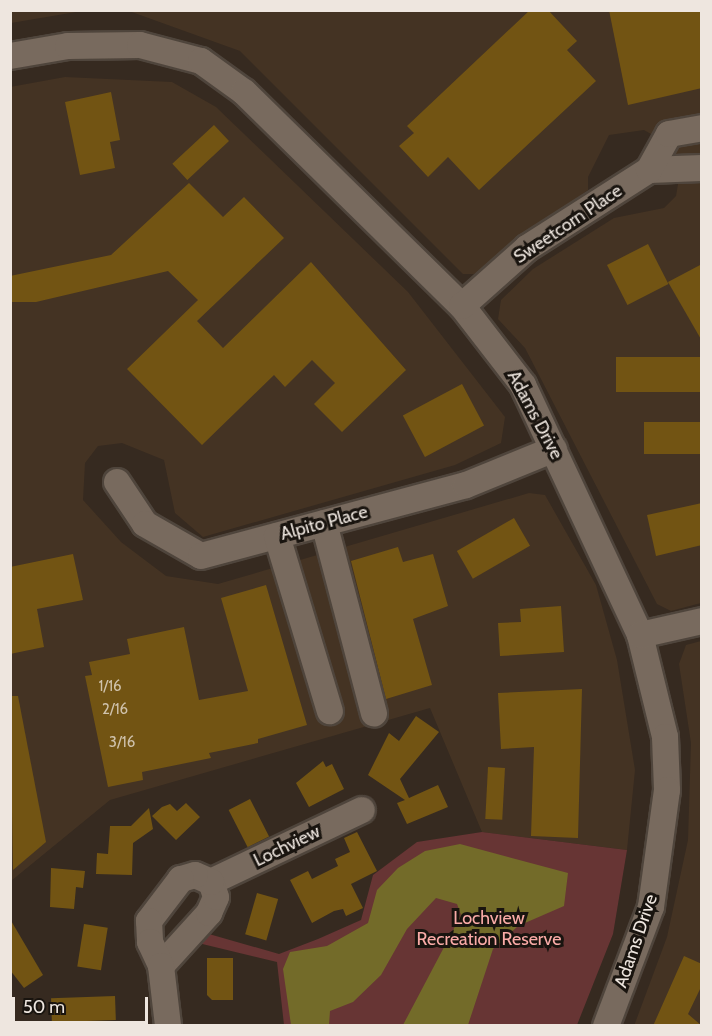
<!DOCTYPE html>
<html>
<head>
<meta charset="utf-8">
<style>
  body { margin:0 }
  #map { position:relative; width:712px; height:1036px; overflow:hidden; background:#362a20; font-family:Cabin,sans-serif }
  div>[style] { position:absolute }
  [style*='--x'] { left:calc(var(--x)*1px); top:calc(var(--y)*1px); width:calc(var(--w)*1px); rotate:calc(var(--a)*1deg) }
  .built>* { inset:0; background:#443323 }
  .green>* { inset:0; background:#673534 }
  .water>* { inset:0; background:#736b29 }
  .building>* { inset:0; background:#725413; transform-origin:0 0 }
  .roads { filter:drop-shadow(2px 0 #4f453c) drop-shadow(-2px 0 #4f453c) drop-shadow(0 2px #4f453c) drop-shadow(0 -2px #4f453c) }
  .minor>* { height:26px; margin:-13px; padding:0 13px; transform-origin:13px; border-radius:13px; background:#786a5e }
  span { translate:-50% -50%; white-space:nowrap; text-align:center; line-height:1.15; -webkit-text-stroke:6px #19140f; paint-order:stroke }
  .number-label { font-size:15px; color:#cfc2ac }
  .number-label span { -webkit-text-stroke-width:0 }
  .street-label { font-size:18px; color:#eee6df }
  .park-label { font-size:18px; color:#faaba7 }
  .frame { position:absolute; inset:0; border:12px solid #eee6df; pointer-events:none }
  .scale { position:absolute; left:12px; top:997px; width:136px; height:27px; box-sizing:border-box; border:3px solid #eee6df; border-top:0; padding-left:8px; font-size:18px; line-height:21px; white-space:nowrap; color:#eee6df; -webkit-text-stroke:4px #19140f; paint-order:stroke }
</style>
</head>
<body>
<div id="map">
  <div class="built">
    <i style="clip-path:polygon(11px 10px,82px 10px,82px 11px,11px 23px)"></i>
    <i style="clip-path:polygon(129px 11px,701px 11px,701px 603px,671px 611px,657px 604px,525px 348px,498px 319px,501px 300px,533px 269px,614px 218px,664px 208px,676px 196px,681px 166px,670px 145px,644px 130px,609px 135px,588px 177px,588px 190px,474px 274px,463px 274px,240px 51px)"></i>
    <i style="clip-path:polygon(65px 77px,172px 82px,216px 107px,408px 292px,505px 417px,501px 443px,455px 465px,203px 537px,175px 513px,164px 460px,122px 443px,98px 446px,85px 463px,83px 500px,121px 542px,166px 576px,218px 584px,529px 493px,545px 495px,596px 585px,617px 660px,635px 770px,627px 850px,482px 832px,430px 708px,110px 800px,11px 881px,10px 87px)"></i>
    <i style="clip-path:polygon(701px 641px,701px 1025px,634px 1026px,667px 937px,688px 840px,691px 743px,679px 664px,686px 645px)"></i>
  </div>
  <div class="green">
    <i style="clip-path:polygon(482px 832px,627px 850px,613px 934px,577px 1025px,284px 1025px,277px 962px,194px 942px,202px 932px,279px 954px,318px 939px,361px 920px,373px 875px,417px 842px)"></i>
  </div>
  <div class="water">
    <i style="clip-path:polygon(460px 844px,568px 873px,564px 906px,518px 926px,493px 949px,468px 1025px,403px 1025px,461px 915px,457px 904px,436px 898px,407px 929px,381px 975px,353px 1002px,330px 1011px,329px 1025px,291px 1025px,283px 969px,290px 952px,327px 946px,368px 923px,377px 890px,398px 868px,425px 851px)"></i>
  </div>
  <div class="building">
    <i style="clip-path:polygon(530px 10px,548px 10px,577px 41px,567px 50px,596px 81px,479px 190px,448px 157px,428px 177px,399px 146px,414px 133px,407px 126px)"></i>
    <i style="clip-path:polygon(609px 10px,702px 10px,702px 88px,628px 105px)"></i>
    <i style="clip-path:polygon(111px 92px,120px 140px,110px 142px,115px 168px,80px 175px,65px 102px)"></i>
    <i style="left:214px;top:125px;width:22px;height:57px;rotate:47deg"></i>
    <i style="clip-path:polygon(189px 183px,223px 217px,244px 197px,284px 238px,197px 321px,223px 348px,311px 262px,406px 370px,342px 432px,314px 404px,335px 383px,312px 360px,285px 387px,274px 375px,202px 445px,127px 369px,198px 300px,168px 271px,36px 302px,10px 302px,10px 276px,111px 255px)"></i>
    <i style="left:648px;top:244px;width:45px;height:46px;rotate:63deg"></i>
    <i style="clip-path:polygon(702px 264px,702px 341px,668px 282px)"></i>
    <i style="left:702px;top:357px;width:35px;height:86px;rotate:90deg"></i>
    <i style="left:462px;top:384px;width:47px;height:67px;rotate:62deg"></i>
    <i style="left:702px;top:422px;width:32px;height:58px;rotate:90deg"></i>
    <i style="clip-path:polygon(702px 503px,702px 545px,656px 556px,647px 515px)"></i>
    <i style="left:514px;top:518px;width:32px;height:66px;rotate:60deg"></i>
    <i style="clip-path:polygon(398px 547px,403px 562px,433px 554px,448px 606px,413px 619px,432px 685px,386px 699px,351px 561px)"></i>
    <i style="clip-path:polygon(73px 554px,83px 600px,37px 609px,44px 647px,10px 654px,10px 567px)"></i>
    <i style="clip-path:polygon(266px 585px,307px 725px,258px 739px,258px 743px,209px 753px,211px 758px,142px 772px,143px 780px,108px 787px,85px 676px,92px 675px,89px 662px,130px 654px,127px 639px,184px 627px,199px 700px,248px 691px,221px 598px)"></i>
    <i style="clip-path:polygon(561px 606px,564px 652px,500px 656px,498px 623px,521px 622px,520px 609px)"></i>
    <i style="clip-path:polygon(582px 689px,578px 838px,531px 836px,534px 747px,501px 749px,498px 693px)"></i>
    <i style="clip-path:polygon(10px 696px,18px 696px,46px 842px,13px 870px)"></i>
    <i style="clip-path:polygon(416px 716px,439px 732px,400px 779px,409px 798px,438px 785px,448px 807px,407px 824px,397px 803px,405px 800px,368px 775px,389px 733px,399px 741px)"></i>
    <i style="clip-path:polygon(323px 761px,326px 767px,332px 764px,344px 789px,309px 807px,296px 783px)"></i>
    <i style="left:488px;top:767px;width:17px;height:52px;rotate:3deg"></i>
    <i style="left:250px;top:799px;width:42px;height:24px;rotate:63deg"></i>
    <i style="clip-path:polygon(186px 803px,200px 817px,176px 840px,152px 816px,162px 807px,170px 804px,177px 811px)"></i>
    <i style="clip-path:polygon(149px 808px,153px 829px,133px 843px,132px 875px,96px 874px,97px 853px,108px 854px,110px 826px,131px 826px)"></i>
    <i style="clip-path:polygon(357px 832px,377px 871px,351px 884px,363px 908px,346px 916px,343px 909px,334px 911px,312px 923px,290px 880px,308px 871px,312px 879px,338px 866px,335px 859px,350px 852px,344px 838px)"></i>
    <i style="clip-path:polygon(51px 868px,85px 871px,83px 888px,76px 887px,74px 909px,50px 907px)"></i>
    <i style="left:257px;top:893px;width:22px;height:43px;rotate:16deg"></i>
    <i style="clip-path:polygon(10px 919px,43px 975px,24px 988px,10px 970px)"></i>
    <i style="left:84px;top:924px;width:24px;height:43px;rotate:9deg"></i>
    <i style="clip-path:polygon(684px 956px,702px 964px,702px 985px,688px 1014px,702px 1026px,653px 1026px)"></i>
    <i style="clip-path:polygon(207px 958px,233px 958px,233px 1000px,212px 1000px,207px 995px)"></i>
    <i style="left:115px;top:996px;width:24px;height:64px;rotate:88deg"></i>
  </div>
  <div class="roads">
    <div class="minor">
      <i style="--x:10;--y:56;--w:59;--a:-9.8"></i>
      <i style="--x:68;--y:46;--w:72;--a:-0.8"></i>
      <i style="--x:140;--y:45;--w:63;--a:14.7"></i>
      <i style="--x:201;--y:61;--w:53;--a:35.8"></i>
      <i style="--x:244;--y:92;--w:305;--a:44.5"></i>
      <i style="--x:462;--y:306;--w:100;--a:52.3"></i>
      <i style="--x:523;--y:385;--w:276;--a:64.9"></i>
      <i style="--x:640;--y:635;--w:105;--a:76.2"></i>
      <i style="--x:665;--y:737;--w:53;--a:87.8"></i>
      <i style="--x:667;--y:790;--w:118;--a:97.8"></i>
      <i style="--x:651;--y:907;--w:127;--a:110.7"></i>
      <i style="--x:649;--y:170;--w:53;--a:-2.2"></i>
      <i style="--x:462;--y:306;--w:87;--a:-41.7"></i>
      <i style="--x:527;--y:248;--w:145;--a:-32.6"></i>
      <i style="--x:649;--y:170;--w:41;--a:-60.9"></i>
      <i style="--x:669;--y:134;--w:34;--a:-10"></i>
      <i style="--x:117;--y:482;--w:50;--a:56.3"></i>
      <i style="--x:145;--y:524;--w:64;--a:29.7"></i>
      <i style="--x:201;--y:556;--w:274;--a:-15"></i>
      <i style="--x:466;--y:485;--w:95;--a:-22.2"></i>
      <i style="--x:324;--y:523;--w:197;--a:75.3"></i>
      <i style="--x:277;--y:536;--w:183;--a:73.2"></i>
      <i style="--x:640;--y:635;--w:64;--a:-12.7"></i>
      <i style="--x:211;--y:882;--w:167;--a:-25.5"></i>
      <i style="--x:161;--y:966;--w:72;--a:-47.8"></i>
      <i style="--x:209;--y:913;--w:17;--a:-66"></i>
      <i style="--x:216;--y:897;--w:16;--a:-108"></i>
      <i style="--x:211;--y:882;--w:17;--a:-156"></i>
      <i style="--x:195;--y:875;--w:15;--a:164"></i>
      <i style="--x:181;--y:879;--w:53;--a:127.3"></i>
      <i style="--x:149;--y:921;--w:21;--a:87"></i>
      <i style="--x:150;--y:942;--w:26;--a:65"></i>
      <i style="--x:161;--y:966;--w:60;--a:83.3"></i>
    </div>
  </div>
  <div class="number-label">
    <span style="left:110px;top:687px">1/16</span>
    <span style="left:115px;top:710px">2/16</span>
    <span style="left:122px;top:743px">3/16</span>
  </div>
  <div class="street-label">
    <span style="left:568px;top:224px;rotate:-34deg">Sweetcorn Place</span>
    <span style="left:535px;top:415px;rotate:62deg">Adams Drive</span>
    <span style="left:324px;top:523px;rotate:-15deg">Alpito Place</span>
    <span style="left:287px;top:846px;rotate:-26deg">Lochview</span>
    <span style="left:636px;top:941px;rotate:-71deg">Adams Drive</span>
  </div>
  <div class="park-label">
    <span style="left:489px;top:929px">Lochview<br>Recreation Reserve</span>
  </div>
  <div class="frame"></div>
  <div class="scale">50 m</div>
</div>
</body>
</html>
